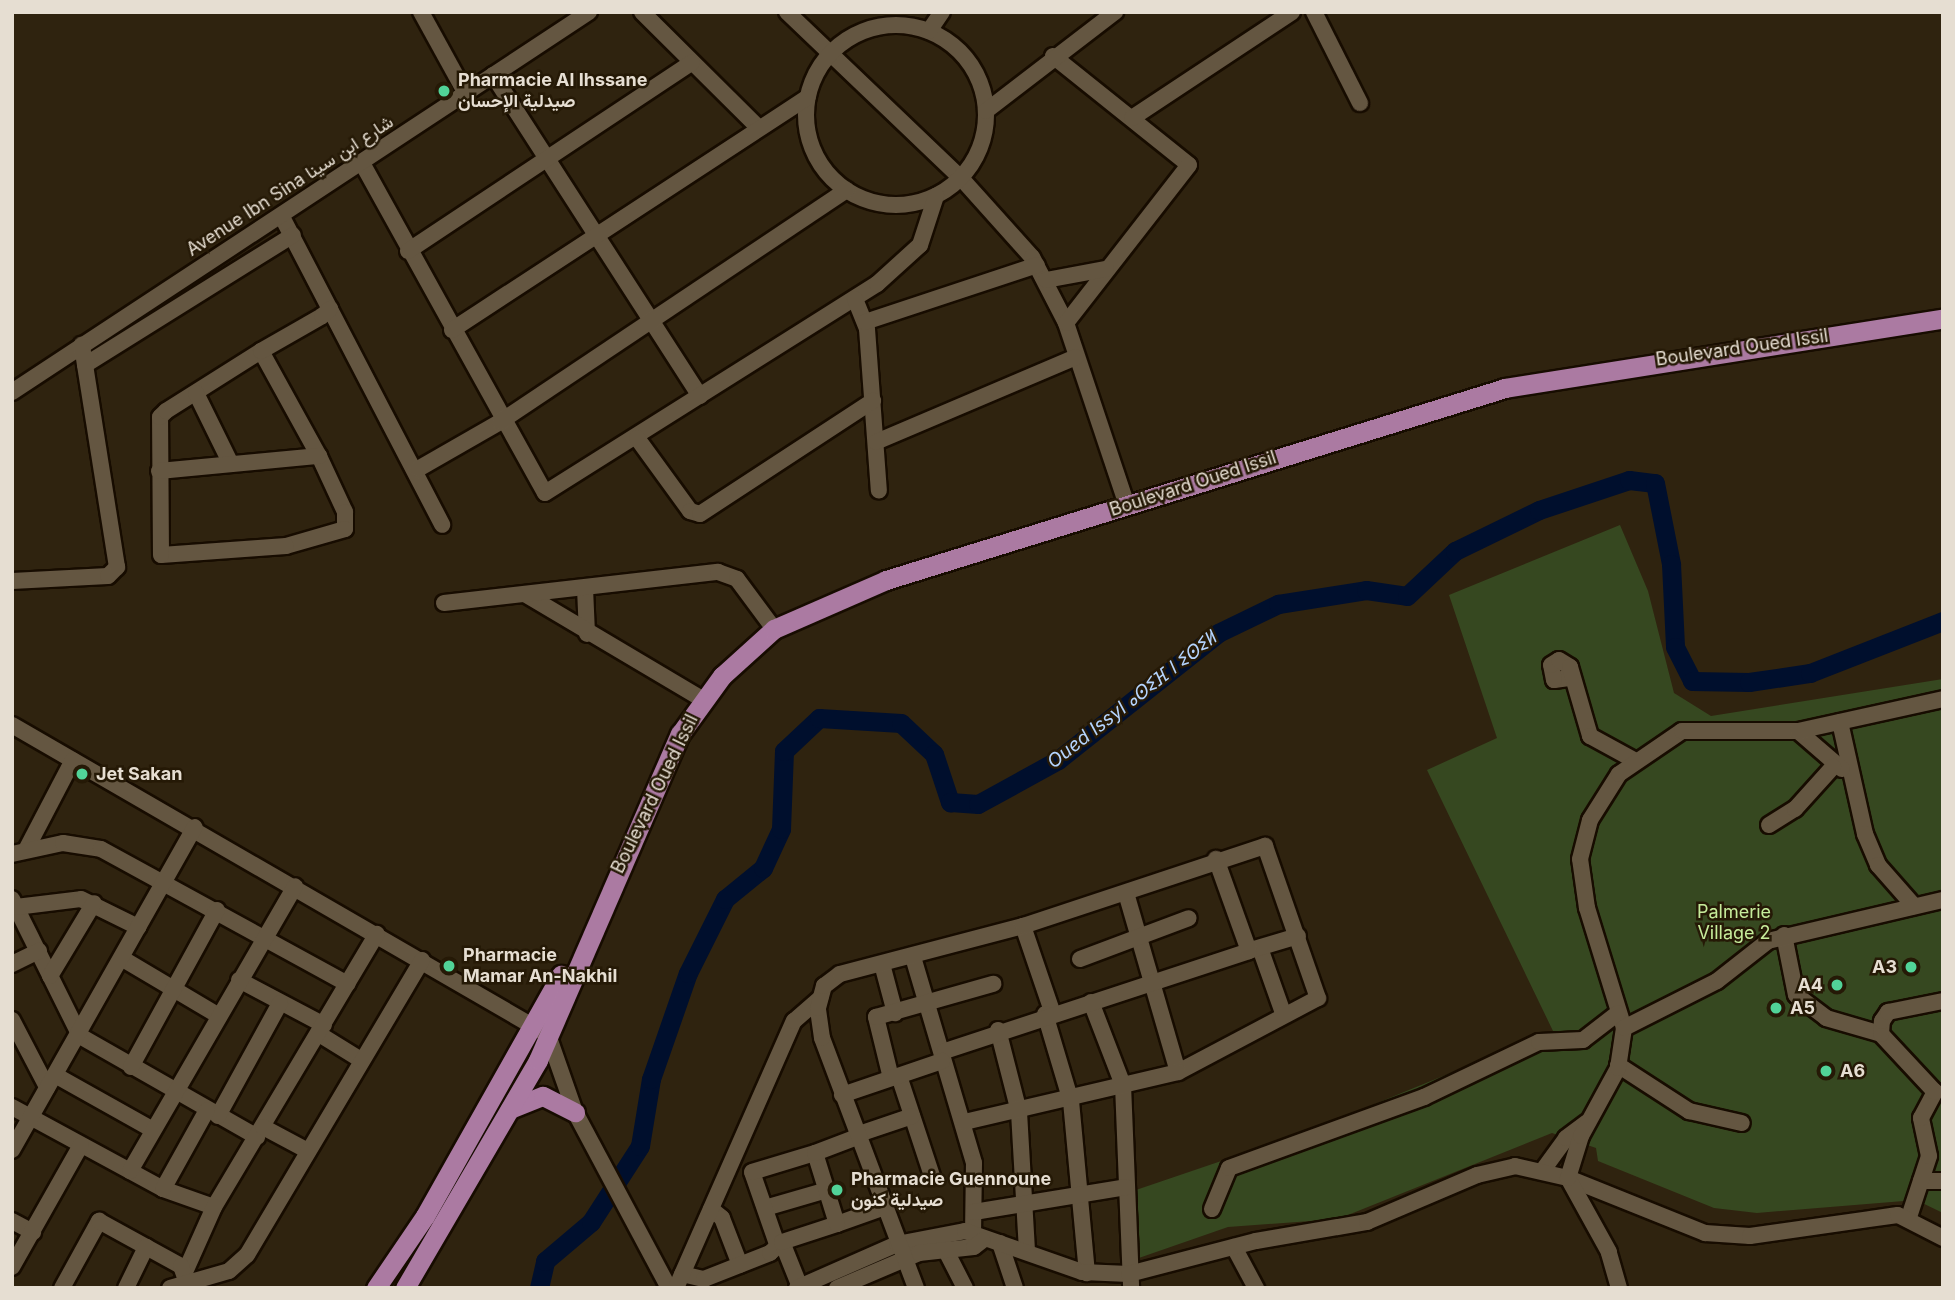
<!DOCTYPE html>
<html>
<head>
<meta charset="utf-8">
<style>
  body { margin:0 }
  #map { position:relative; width:1955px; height:1300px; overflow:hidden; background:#2f230f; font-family:Inter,Vazirmatn,"Noto Sans Tifinagh",sans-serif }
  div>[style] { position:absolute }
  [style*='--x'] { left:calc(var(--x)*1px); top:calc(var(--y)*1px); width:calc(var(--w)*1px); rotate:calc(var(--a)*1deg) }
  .green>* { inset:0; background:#364820 }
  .river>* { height:19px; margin:-9.5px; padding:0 9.5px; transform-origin:9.5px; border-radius:9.5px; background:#000f2d }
  .roads { filter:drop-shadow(2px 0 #170c00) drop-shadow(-2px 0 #170c00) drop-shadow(0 2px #170c00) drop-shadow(0 -2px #170c00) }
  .minor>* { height:16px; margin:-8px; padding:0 8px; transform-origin:8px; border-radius:8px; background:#645641 }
  .minor>.ring { margin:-8px; padding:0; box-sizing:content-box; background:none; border:16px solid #645641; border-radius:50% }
  .major>* { height:19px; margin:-9.5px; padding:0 9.5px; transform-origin:9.5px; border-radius:9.5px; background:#ab7aa2 }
  .dots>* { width:19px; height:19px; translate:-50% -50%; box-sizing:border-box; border:4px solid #251906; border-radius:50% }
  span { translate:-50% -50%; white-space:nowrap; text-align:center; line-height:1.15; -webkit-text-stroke:5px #251906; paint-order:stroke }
  .poi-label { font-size:18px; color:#e6ded2; font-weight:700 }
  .left { translate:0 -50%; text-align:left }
  .right { translate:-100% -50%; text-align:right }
  .street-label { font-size:18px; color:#e6ded2 }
  .park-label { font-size:18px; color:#c6ec9b }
  .water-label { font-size:19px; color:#b4d4fe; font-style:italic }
  .frame { position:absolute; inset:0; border:14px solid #e6ded2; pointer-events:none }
</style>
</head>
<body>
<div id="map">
  <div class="green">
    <i style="clip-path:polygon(1620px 525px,1648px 591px,1674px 693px,1711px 716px,1943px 679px,1943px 1213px,1916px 1200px,1757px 1213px,1714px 1208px,1598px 1161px,1596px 1148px,1552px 1133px,1338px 1219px,1228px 1227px,1136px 1259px,1133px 1191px,1304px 1133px,1553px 1031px,1427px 770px,1497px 738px,1449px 595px)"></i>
  </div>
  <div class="river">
    <i style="--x:539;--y:1288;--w:28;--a:-77"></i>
    <i style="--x:545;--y:1261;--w:60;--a:-40.3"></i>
    <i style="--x:591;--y:1222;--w:90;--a:-57.2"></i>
    <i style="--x:640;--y:1146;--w:68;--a:-80.7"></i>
    <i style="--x:651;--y:1079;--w:112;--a:-70.8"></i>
    <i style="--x:688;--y:973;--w:83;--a:-63.4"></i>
    <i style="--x:725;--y:899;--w:49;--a:-39.2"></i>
    <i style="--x:763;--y:868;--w:43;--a:-65.2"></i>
    <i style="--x:781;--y:829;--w:78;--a:-87.8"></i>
    <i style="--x:784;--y:751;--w:48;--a:-43.3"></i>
    <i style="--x:819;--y:718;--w:82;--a:3.5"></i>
    <i style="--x:901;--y:723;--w:45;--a:43.2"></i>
    <i style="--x:934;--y:754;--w:51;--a:71.6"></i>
    <i style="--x:950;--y:802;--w:28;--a:4"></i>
    <i style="--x:978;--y:804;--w:91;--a:-28.8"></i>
    <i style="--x:1058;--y:760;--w:204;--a:-38.4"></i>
    <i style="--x:1218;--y:633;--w:67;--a:-25.8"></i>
    <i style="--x:1278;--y:604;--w:89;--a:-9"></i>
    <i style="--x:1366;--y:590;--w:41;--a:8.3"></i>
    <i style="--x:1407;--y:596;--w:66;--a:-43.2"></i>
    <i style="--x:1455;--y:551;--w:93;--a:-26"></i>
    <i style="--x:1539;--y:510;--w:95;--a:-18.4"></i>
    <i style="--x:1629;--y:480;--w:26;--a:7"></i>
    <i style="--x:1655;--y:483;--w:83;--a:78.8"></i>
    <i style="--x:1671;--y:564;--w:83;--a:87.2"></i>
    <i style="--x:1675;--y:647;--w:38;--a:63"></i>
    <i style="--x:1692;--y:681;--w:57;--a:1"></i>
    <i style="--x:1749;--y:682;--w:62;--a:-8.4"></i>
    <i style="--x:1810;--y:673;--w:143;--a:-21.4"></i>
  </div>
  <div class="roads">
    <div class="minor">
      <i style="--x:421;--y:12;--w:91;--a:61.2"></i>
      <i style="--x:642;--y:12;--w:165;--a:44.8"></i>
      <i style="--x:787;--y:12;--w:240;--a:43.7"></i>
      <i style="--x:961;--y:178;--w:106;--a:48.1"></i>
      <i style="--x:1032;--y:257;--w:74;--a:62.7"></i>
      <i style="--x:1066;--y:323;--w:192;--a:71.5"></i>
      <i style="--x:1314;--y:12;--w:102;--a:63.2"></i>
      <i class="ring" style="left:806px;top:25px;width:164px;height:164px"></i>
      <i style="--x:929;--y:31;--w:23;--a:-56"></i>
      <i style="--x:1053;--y:56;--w:174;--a:38.7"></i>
      <i style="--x:1189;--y:165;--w:200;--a:127.9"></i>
      <i style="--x:493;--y:75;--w:382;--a:57.2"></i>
      <i style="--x:986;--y:111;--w:163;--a:-37.5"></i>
      <i style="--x:1132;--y:118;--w:192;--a:-33.5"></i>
      <i style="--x:362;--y:163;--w:377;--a:61"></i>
      <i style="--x:545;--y:493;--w:392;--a:-32.2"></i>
      <i style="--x:877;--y:284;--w:58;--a:-42.2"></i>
      <i style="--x:920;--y:245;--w:52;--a:-71.9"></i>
      <i style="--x:282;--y:217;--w:347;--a:62.5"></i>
      <i style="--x:408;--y:251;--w:341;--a:-33.6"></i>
      <i style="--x:1046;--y:280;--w:61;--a:-10.4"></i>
      <i style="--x:855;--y:299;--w:32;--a:68"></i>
      <i style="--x:867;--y:329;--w:162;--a:85.8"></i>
      <i style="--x:865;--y:322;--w:181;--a:-18.3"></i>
      <i style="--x:452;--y:330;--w:425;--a:-33.2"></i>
      <i style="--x:261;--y:351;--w:120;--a:61.1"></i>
      <i style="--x:319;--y:456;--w:62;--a:65.1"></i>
      <i style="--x:345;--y:512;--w:17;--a:90"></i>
      <i style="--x:345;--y:529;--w:61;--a:163.9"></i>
      <i style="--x:286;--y:546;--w:125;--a:175.9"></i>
      <i style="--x:161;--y:555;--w:138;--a:-90.4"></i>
      <i style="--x:160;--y:417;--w:8;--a:-45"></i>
      <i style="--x:166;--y:411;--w:112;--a:-32.3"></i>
      <i style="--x:261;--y:351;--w:70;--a:-29.8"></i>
      <i style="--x:322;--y:316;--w:11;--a:-41"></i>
      <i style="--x:85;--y:365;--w:245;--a:-32"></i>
      <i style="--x:12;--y:392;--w:691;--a:-33.37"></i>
      <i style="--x:196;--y:393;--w:79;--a:63.8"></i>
      <i style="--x:637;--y:438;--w:90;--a:54"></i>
      <i style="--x:690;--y:511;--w:10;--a:17"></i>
      <i style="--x:700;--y:514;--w:207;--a:-33.2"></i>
      <i style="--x:876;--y:442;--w:217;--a:-23"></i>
      <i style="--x:418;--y:469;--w:95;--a:-29.8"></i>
      <i style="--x:500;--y:422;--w:417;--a:-33.8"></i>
      <i style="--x:159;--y:471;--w:161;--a:-5.4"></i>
      <i style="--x:12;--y:581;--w:96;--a:-3"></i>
      <i style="--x:108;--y:576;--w:13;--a:-45"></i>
      <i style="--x:117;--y:567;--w:225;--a:-99"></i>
      <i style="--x:585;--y:588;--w:46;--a:87.5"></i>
      <i style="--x:525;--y:594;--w:206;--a:30.7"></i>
      <i style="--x:444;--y:603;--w:276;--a:-6.5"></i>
      <i style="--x:718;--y:572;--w:20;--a:20"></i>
      <i style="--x:737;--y:579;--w:62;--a:53.5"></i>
      <i style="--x:1569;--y:678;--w:15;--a:172"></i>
      <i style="--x:1554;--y:680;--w:15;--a:-101"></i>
      <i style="--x:1551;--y:665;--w:9;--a:-32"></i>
      <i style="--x:1559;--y:660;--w:13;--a:32"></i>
      <i style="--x:1570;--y:667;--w:72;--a:73.8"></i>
      <i style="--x:1590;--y:736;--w:50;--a:28.6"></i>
      <i style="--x:1840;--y:722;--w:115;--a:77.4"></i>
      <i style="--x:1865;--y:834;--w:34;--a:67"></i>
      <i style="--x:1878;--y:865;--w:55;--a:48.7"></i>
      <i style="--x:12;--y:725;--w:619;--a:30.04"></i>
      <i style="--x:548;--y:1035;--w:82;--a:70.7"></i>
      <i style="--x:575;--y:1112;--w:200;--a:61.9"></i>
      <i style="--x:1798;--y:731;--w:58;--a:40.8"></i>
      <i style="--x:1769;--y:825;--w:31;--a:-32"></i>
      <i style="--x:1795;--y:809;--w:57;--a:-47.9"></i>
      <i style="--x:27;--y:848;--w:99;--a:-62.4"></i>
      <i style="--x:12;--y:854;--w:52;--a:-12.2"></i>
      <i style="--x:63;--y:843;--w:38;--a:9"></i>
      <i style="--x:101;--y:849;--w:281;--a:28.7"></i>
      <i style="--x:1126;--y:893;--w:186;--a:73.8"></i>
      <i style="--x:12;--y:899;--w:153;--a:63.6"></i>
      <i style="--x:80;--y:1036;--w:204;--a:29.7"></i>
      <i style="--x:16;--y:907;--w:65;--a:-7"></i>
      <i style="--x:81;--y:899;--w:64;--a:26.2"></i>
      <i style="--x:1023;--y:926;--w:90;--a:71.2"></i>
      <i style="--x:1784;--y:935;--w:61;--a:78.7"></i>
      <i style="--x:1796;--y:995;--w:38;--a:37"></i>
      <i style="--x:1826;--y:1018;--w:57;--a:16.2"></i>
      <i style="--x:1260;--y:948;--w:69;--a:70.5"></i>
      <i style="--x:1251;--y:950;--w:49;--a:-16.6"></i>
      <i style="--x:913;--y:957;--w:215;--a:73.5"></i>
      <i style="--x:974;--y:1163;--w:68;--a:90.8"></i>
      <i style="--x:123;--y:959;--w:112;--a:30.7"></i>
      <i style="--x:1080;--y:959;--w:116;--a:-20.6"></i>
      <i style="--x:12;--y:964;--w:30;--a:-26"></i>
      <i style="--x:882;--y:964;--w:51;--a:75.1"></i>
      <i style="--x:50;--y:976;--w:85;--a:-58.9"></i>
      <i style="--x:239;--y:980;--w:96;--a:27.9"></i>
      <i style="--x:1091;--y:1002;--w:89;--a:68.9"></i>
      <i style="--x:1123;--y:1085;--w:203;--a:87.7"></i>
      <i style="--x:1045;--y:1014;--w:91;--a:73.4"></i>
      <i style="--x:1071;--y:1101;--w:173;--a:84.7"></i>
      <i style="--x:12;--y:1020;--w:76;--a:62.4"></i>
      <i style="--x:1624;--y:1028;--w:126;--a:-107.1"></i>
      <i style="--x:1587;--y:908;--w:49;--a:-98.1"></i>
      <i style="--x:1580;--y:859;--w:40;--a:-75.6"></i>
      <i style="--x:1590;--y:820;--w:54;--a:-57.8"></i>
      <i style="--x:1619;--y:774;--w:76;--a:-34.3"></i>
      <i style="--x:1682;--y:731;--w:116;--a:0"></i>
      <i style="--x:1798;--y:731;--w:148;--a:-12.4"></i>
      <i style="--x:998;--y:1030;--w:85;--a:75.6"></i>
      <i style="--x:1019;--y:1112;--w:138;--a:86.7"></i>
      <i style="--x:319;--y:1034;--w:49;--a:31.8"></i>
      <i style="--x:945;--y:1051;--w:320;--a:-18.2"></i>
      <i style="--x:1249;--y:951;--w:98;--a:-109.7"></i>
      <i style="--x:1618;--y:1065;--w:85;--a:32.9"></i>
      <i style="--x:1689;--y:1111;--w:54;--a:12.8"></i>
      <i style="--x:131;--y:1067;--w:179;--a:-61.3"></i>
      <i style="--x:55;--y:1075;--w:112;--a:29.3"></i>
      <i style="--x:899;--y:1076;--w:105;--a:71.7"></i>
      <i style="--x:891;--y:1078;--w:63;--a:-103.8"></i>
      <i style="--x:876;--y:1017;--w:122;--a:-15.8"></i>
      <i style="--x:842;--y:1095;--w:106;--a:-18.8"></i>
      <i style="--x:12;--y:1107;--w:172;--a:28.5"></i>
      <i style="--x:163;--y:1189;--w:54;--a:19.4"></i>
      <i style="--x:214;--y:1207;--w:318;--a:-59.2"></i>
      <i style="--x:218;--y:1116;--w:129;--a:-61.2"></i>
      <i style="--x:263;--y:1127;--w:51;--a:28.1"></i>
      <i style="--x:856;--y:1135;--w:59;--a:-18.7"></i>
      <i style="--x:12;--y:1150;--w:371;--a:-60.5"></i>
      <i style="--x:1543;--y:1170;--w:39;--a:-54"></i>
      <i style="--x:1566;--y:1138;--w:26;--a:-37"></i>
      <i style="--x:130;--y:1171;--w:329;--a:-59.9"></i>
      <i style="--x:1921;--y:1181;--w:22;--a:0"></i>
      <i style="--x:163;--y:1189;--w:90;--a:-60.9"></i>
      <i style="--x:765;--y:1208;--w:65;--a:-16.2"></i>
      <i style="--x:711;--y:1209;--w:14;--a:39"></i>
      <i style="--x:722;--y:1218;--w:50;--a:69"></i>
      <i style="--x:1212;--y:1209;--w:44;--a:-67.5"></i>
      <i style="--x:1229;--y:1168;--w:208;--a:-20"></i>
      <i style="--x:1424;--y:1097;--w:127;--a:-25.6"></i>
      <i style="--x:1539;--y:1042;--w:44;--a:-2.6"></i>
      <i style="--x:1583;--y:1040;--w:44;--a:-37.6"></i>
      <i style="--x:974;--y:1212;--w:154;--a:-9.3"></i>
      <i style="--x:1909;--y:1217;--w:64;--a:-71.8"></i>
      <i style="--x:1929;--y:1156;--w:39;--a:-102"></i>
      <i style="--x:1921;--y:1118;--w:30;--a:-62"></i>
      <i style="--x:1935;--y:1092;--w:79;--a:-133"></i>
      <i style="--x:1881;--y:1034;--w:13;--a:-86"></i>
      <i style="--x:1882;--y:1021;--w:11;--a:-56"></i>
      <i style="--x:1888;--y:1012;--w:56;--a:-11.3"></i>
      <i style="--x:12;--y:1221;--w:24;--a:28"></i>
      <i style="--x:837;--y:1224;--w:48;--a:-19.6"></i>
      <i style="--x:1000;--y:1243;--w:47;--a:71.6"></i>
      <i style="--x:778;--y:1247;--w:79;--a:-109.1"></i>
      <i style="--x:752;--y:1172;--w:66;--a:-16.8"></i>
      <i style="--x:1234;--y:1247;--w:47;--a:61.8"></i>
      <i style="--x:945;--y:1249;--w:44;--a:62.9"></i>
      <i style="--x:12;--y:1267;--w:140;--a:-60.5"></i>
      <i style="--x:185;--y:1272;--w:71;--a:-66"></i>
      <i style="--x:682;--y:1274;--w:23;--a:13"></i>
      <i style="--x:704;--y:1279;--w:71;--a:-21.5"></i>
      <i style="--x:770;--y:1253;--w:16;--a:-43"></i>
      <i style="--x:800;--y:1287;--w:48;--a:-111.8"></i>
      <i style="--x:782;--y:1242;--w:58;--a:-18.1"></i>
      <i style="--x:837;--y:1224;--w:74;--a:-107.2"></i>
      <i style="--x:815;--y:1153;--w:45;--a:-20.9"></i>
      <i style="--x:62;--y:1288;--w:77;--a:-61.1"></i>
      <i style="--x:99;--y:1221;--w:94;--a:28.8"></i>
      <i style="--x:181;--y:1266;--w:18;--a:71"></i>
      <i style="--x:126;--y:1288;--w:46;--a:-64"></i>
      <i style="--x:170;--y:1288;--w:61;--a:-16.1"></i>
      <i style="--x:229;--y:1271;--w:24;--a:-42"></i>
      <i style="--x:247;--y:1255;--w:343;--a:-59.3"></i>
      <i style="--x:676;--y:1288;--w:292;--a:-66.2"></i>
      <i style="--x:794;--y:1021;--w:35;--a:-41"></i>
      <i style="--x:797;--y:1288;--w:109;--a:-23.7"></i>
      <i style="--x:897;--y:1244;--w:69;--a:-10.8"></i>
      <i style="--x:965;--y:1231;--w:124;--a:19.3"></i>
      <i style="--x:1082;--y:1272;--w:47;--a:2.4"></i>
      <i style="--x:1129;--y:1274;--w:131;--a:-14.6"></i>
      <i style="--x:1256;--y:1241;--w:113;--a:-9.7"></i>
      <i style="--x:1367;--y:1222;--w:120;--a:-23.1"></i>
      <i style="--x:1477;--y:1175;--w:39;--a:-13"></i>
      <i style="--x:1515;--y:1166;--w:54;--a:12.8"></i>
      <i style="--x:1568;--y:1178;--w:148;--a:21.9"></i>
      <i style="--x:1705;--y:1233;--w:45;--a:3.8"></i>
      <i style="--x:1750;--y:1236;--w:149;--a:-8.1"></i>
      <i style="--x:1898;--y:1215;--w:51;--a:27.1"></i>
      <i style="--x:837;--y:1288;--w:89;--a:-23.1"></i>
      <i style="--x:919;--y:1253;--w:55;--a:-6.2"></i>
      <i style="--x:974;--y:1247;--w:11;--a:-38"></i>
      <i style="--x:916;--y:1288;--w:267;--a:-110.6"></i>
      <i style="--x:822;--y:1038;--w:30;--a:-98"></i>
      <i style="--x:818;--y:1008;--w:23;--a:-75"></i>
      <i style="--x:824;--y:986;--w:20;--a:-37"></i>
      <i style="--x:840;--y:974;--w:189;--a:-14.7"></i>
      <i style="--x:1023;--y:926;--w:255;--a:-18.3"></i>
      <i style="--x:1265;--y:846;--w:161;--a:70.8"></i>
      <i style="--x:1318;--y:998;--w:158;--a:152.1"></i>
      <i style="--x:1178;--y:1072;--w:220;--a:166.8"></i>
      <i style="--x:1619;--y:1288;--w:37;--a:-106"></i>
      <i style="--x:1609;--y:1252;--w:85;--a:-119"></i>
      <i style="--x:1568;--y:1178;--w:44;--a:-72.8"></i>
      <i style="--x:1581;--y:1136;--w:77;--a:-61.4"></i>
      <i style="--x:1618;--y:1068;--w:40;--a:-81.5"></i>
      <i style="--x:1624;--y:1028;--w:104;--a:-26.8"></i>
      <i style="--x:1717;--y:981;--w:65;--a:-38.1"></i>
      <i style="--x:1768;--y:941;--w:180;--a:-13.2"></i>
    </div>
    <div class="major">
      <i style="--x:510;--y:1109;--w:35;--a:-22"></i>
      <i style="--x:543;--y:1096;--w:36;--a:27"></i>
      <i style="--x:376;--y:1288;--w:87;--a:-55.8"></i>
      <i style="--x:425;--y:1216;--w:277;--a:-60.6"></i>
      <i style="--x:405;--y:1288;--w:264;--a:-59.7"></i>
      <i style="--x:538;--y:1060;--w:356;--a:-66.5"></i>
      <i style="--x:680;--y:734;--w:72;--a:-54.1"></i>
      <i style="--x:722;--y:676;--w:70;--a:-42.1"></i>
      <i style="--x:774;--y:629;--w:122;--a:-23.6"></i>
      <i style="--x:886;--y:580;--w:648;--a:-17.23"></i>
      <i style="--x:1505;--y:388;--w:443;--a:-9"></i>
    </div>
  </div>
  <div class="dots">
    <i style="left:444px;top:91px;background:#51d398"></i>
    <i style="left:82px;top:774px;background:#51d398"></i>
    <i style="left:449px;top:966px;background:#51d398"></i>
    <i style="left:1911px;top:967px;background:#51d398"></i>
    <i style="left:1837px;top:985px;background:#51d398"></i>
    <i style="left:1776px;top:1008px;background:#51d398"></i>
    <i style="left:1826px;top:1071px;background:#51d398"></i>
    <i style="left:837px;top:1190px;background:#51d398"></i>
  </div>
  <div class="poi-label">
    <span class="left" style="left:458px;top:91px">Pharmacie Al Ihssane<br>صيدلية الإحسان</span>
    <span class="left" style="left:96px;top:774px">Jet Sakan</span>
    <span class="left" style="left:463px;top:966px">Pharmacie<br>Mamar An-Nakhil</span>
    <span class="right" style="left:1897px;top:967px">A3</span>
    <span class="right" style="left:1823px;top:985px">A4</span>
    <span class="left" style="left:1790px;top:1008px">A5</span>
    <span class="left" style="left:1840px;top:1071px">A6</span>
    <span class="left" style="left:851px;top:1190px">Pharmacie Guennoune<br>صيدلية كنون</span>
  </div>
  <div class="street-label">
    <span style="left:290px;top:186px;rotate:-33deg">Avenue Ibn Sina شارع ابن سينا</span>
    <span style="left:1742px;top:348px;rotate:-8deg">Boulevard Oued Issil</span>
    <span style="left:1193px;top:484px;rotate:-18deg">Boulevard Oued Issil</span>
    <span style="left:655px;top:794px;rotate:-64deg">Boulevard Oued Issil</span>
  </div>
  <div class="park-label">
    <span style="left:1734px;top:923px">Palmerie<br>Village 2</span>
  </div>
  <div class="water-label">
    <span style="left:1132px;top:700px;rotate:-38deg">Oued Issyl ⴰⵙⵉⴼ ⵏ ⵉⵙⵉⵍ</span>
  </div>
  <div class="frame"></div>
</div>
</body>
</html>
